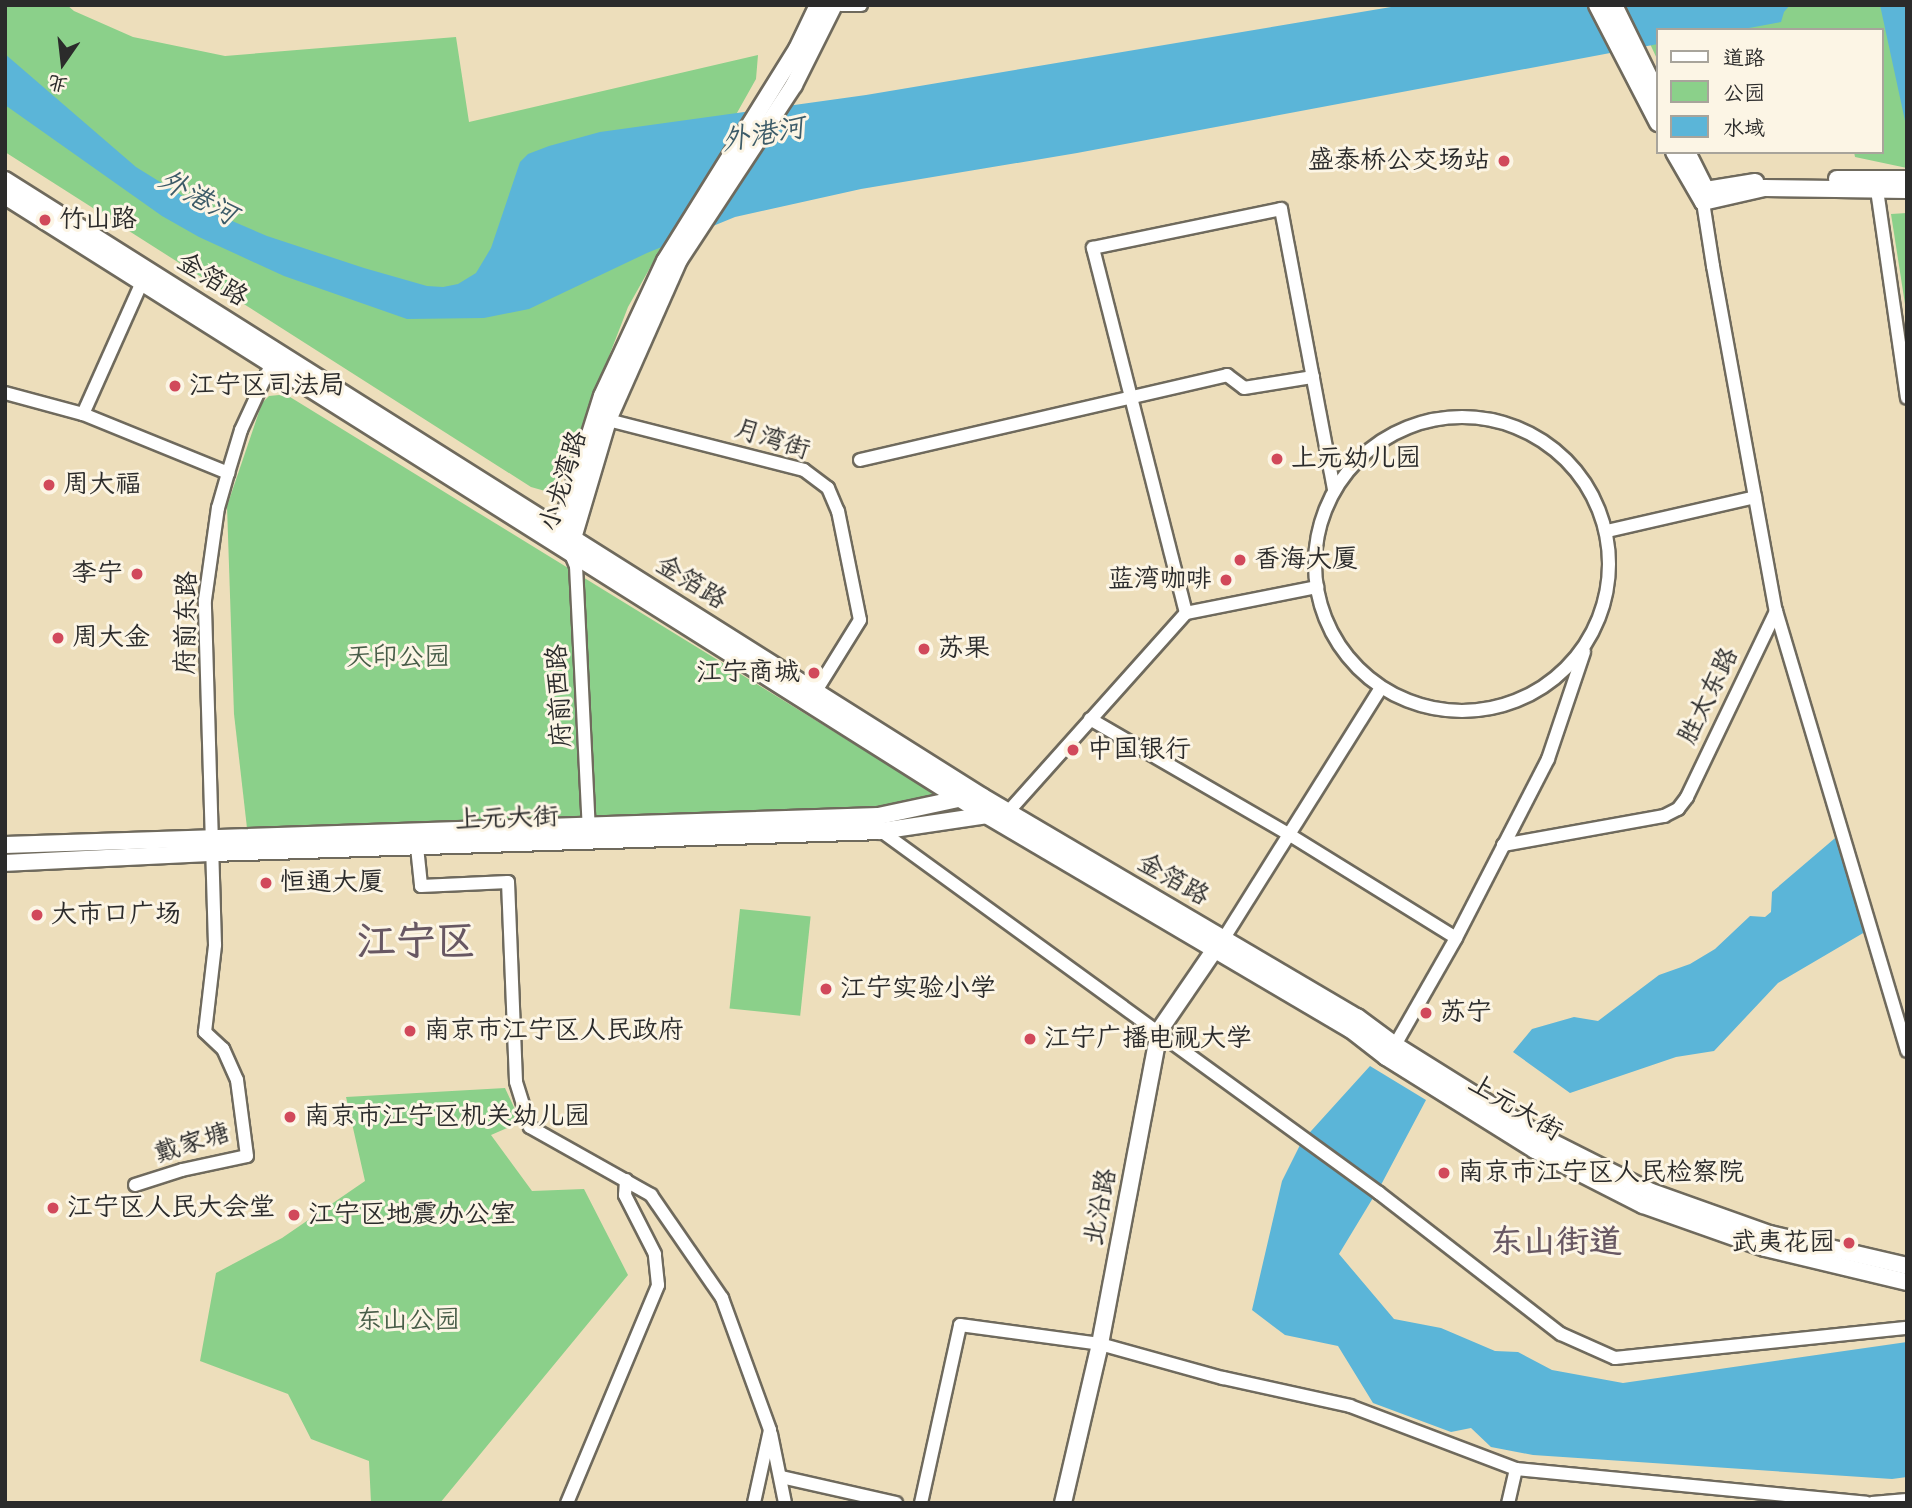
<!DOCTYPE html>
<html>
<head>
<meta charset="utf-8">
<style>
  body { margin:0 }
  #map { position:relative; width:1912px; height:1508px; overflow:hidden; background:#eddebb; font-family:"Comic Neue","LXGW WenKai TC",sans-serif }
  div>[style] { position:absolute }
  [style*='--x'] { left:calc(var(--x)*1px); top:calc(var(--y)*1px); width:calc(var(--w)*1px); rotate:calc(var(--a)*1deg) }
  .green>* { inset:0; background:#8bd08a; transform-origin:0 0 }
  .water>* { inset:0; background:#5bb5d8 }
  .roads { filter:drop-shadow(2px 0 #6f6a5d) drop-shadow(-2px 0 #6f6a5d) drop-shadow(0 2px #6f6a5d) drop-shadow(0 -2px #6f6a5d) }
  .minor>* { height:12px; margin:-6px; padding:0 6px; transform-origin:6px; border-radius:6px; background:#fff }
  .minor>.ring { margin:-6px; padding:0; box-sizing:content-box; background:none; border:12px solid #fff; border-radius:50% }
  .major>* { height:16px; margin:-8px; padding:0 8px; transform-origin:8px; border-radius:8px; background:#fff }
  .dots>* { width:19px; height:19px; translate:-50% -50%; box-sizing:border-box; border:4px solid #fcf5e5; border-radius:50% }
  span { translate:-50% -50%; white-space:nowrap; text-align:center; line-height:1.15; -webkit-text-stroke:6px #fcf5e5; paint-order:stroke }
  .poi-label { font-size:26px; color:#2b2b2b }
  .right { translate:-100% -50%; text-align:right }
  .left { translate:0 -50%; text-align:left }
  .street-label { font-size:26px; color:#2b2b2b }
  .park-label { font-size:26px; color:#485d48 }
  .water-label { font-size:28px; color:#3c5b68; font-style:italic }
  .district-label { font-size:33px; color:#685863; font-weight:700 }
  .town-label { font-size:40px; color:#685863; font-weight:700 }
  .frame { position:absolute; inset:0; border:7px solid #2b2b2b; pointer-events:none }
  .legend { position:absolute; left:1656px; top:28px; width:228px; height:126px; box-sizing:border-box; background:#fcf5e5; border:2px solid #a8a49b; margin:0; padding:9px 12px; list-style:none; font-size:21px; color:#2b2b2b }
  .legend li { display:flex; align-items:center; gap:14px; height:35px }
  .legend b { width:35px; border:2px solid #a8a49b }
  .north { position:absolute; left:28px; top:28px; width:70px; height:70px; -webkit-text-stroke:5px #fcf5e5; paint-order:stroke; rotate:194deg; font-size:19px; font-weight:700; line-height:28px; text-align:center; color:#2b2b2b }
  .north::after { content:''; display:block; margin:auto; width:24px; height:32px; background:#2b2b2b; clip-path:polygon(50% 0,100% 100%,50% 72%,0 100%) }
</style>
</head>
<body>
<div id="map">
  <div class="green">
    <i style="clip-path:polygon(5px 5px,67px 5px,74px 11px,133px 37px,225px 56px,456px 37px,469px 122px,758px 55px,756px 79px,628px 307px,560px 483px,553px 490px,545px 491px,531px 487px,5px 152px)"></i>
    <i style="clip-path:polygon(1632px 5px,1907px 5px,1907px 168px,1855px 157px,1854px 152px,1882px 152px,1882px 30px,1658px 30px,1658px 61px)"></i>
    <i style="clip-path:polygon(1907px 213px,1907px 317px,1891px 214px)"></i>
    <i style="clip-path:polygon(279px 395px,290px 397px,937px 795px,879px 810px,247px 828px,234px 714px,227px 506px,262px 403px,269px 396px)"></i>
    <i style="left:740px;top:909px;width:71px;height:100px;rotate:6deg"></i>
    <i style="clip-path:polygon(505px 1088px,521px 1122px,491px 1135px,532px 1191px,584px 1189px,628px 1275px,440px 1503px,371px 1503px,369px 1461px,311px 1439px,288px 1394px,200px 1361px,216px 1273px,282px 1238px,365px 1181px,346px 1097px)"></i>
  </div>
  <div class="water">
    <i style="clip-path:polygon(1403px 5px,1790px 5px,1784px 12px,1781px 22px,1738px 30px,1658px 30px,1658px 44px,1077px 153px,861px 189px,735px 217px,647px 253px,529px 309px,484px 318px,407px 319px,284px 276px,199px 237px,162px 216px,5px 105px,5px 54px,136px 167px,202px 208px,267px 236px,364px 268px,427px 286px,443px 287px,458px 284px,476px 273px,491px 248px,520px 162px,528px 154px,549px 146px,600px 132px,866px 95px)"></i>
    <i style="clip-path:polygon(1880px 5px,1907px 5px,1907px 130px)"></i>
    <i style="clip-path:polygon(1841px 833px,1870px 929px,1778px 983px,1714px 1051px,1676px 1057px,1570px 1093px,1513px 1052px,1532px 1029px,1574px 1017px,1598px 1021px,1659px 975px,1690px 964px,1715px 949px,1750px 916px,1765px 917px,1771px 912px,1772px 892px)"></i>
    <i style="clip-path:polygon(1370px 1066px,1426px 1100px,1382px 1183px,1339px 1254px,1394px 1319px,1441px 1328px,1495px 1351px,1518px 1352px,1552px 1370px,1623px 1383px,1907px 1342px,1907px 1477px,1892px 1479px,1533px 1455px,1491px 1447px,1471px 1428px,1451px 1432px,1373px 1403px,1338px 1346px,1285px 1335px,1252px 1310px,1282px 1181px,1302px 1141px)"></i>
  </div>
  <div class="roads">
    <div class="minor">
      <i style="--x:841;--y:5;--w:20;--a:0"></i>
      <i style="--x:1876;--y:183;--w:217;--a:81.8"></i>
      <i style="--x:1705;--y:193;--w:9;--a:103"></i>
      <i style="--x:1703;--y:202;--w:65;--a:81.1"></i>
      <i style="--x:1713;--y:266;--w:351;--a:79.7"></i>
      <i style="--x:1776;--y:611;--w:459;--a:73.4"></i>
      <i style="--x:5;--y:393;--w:81;--a:15.1"></i>
      <i style="--x:83;--y:414;--w:157;--a:22.1"></i>
      <i style="--x:83;--y:414;--w:145;--a:-65.9"></i>
      <i class="ring" style="left:1315px;top:417px;width:282px;height:282px"></i>
      <i style="--x:608;--y:420;--w:202;--a:14.3"></i>
      <i style="--x:804;--y:470;--w:30;--a:37"></i>
      <i style="--x:828;--y:488;--w:25;--a:67"></i>
      <i style="--x:838;--y:511;--w:111;--a:78.6"></i>
      <i style="--x:860;--y:620;--w:84;--a:121.8"></i>
      <i style="--x:860;--y:460;--w:377;--a:-13"></i>
      <i style="--x:1227;--y:375;--w:21;--a:37"></i>
      <i style="--x:1244;--y:388;--w:70;--a:-9.1"></i>
      <i style="--x:1607;--y:531;--w:152;--a:-12.9"></i>
      <i style="--x:570;--y:552;--w:15;--a:67"></i>
      <i style="--x:576;--y:566;--w:268;--a:87.2"></i>
      <i style="--x:1186;--y:613;--w:377;--a:-104.3"></i>
      <i style="--x:1093;--y:248;--w:192;--a:-11.7"></i>
      <i style="--x:1281;--y:209;--w:285;--a:79.3"></i>
      <i style="--x:1090;--y:719;--w:231;--a:30.1"></i>
      <i style="--x:1290;--y:835;--w:195;--a:31.8"></i>
      <i style="--x:1008;--y:812;--w:267;--a:-48.2"></i>
      <i style="--x:1186;--y:613;--w:134;--a:-11.2"></i>
      <i style="--x:881;--y:831;--w:616;--a:36.01"></i>
      <i style="--x:1379;--y:1193;--w:230;--a:37.8"></i>
      <i style="--x:1561;--y:1334;--w:59;--a:24"></i>
      <i style="--x:1615;--y:1358;--w:294;--a:-5.9"></i>
      <i style="--x:1503;--y:845;--w:164;--a:-10.2"></i>
      <i style="--x:1664;--y:816;--w:16;--a:-27"></i>
      <i style="--x:1678;--y:809;--w:15;--a:-53"></i>
      <i style="--x:1687;--y:797;--w:206;--a:-64.4"></i>
      <i style="--x:417;--y:847;--w:39;--a:84"></i>
      <i style="--x:421;--y:886;--w:87;--a:-2.6"></i>
      <i style="--x:508;--y:882;--w:200;--a:87.7"></i>
      <i style="--x:516;--y:1082;--w:47;--a:72.7"></i>
      <i style="--x:530;--y:1127;--w:139;--a:29.3"></i>
      <i style="--x:651;--y:1195;--w:125;--a:55.4"></i>
      <i style="--x:722;--y:1298;--w:140;--a:70"></i>
      <i style="--x:770;--y:1430;--w:75;--a:102.4"></i>
      <i style="--x:1224;--y:938;--w:295;--a:-57.9"></i>
      <i style="--x:1395;--y:1045;--w:123;--a:-60.3"></i>
      <i style="--x:1456;--y:938;--w:201;--a:-62.8"></i>
      <i style="--x:1548;--y:759;--w:113;--a:-71.4"></i>
      <i style="--x:135;--y:1185;--w:49;--a:-17.7"></i>
      <i style="--x:182;--y:1170;--w:66;--a:-12.2"></i>
      <i style="--x:247;--y:1156;--w:77;--a:-97.5"></i>
      <i style="--x:237;--y:1080;--w:34;--a:-114"></i>
      <i style="--x:223;--y:1049;--w:25;--a:-137"></i>
      <i style="--x:205;--y:1032;--w:88;--a:-83.4"></i>
      <i style="--x:215;--y:945;--w:345;--a:-91.7"></i>
      <i style="--x:205;--y:600;--w:93;--a:-82"></i>
      <i style="--x:218;--y:508;--w:36;--a:-74"></i>
      <i style="--x:228;--y:473;--w:45;--a:-73.2"></i>
      <i style="--x:241;--y:430;--w:74;--a:-65.2"></i>
      <i style="--x:771;--y:1434;--w:70;--a:78.5"></i>
      <i style="--x:1516;--y:1469;--w:352;--a:5.5"></i>
      <i style="--x:781;--y:1477;--w:118;--a:12.7"></i>
      <i style="--x:567;--y:1503;--w:236;--a:-67.3"></i>
      <i style="--x:658;--y:1285;--w:31;--a:-96"></i>
      <i style="--x:655;--y:1254;--w:66;--a:-117"></i>
      <i style="--x:625;--y:1195;--w:15;--a:-86"></i>
      <i style="--x:921;--y:1503;--w:182;--a:-77.6"></i>
      <i style="--x:960;--y:1325;--w:141;--a:7.7"></i>
      <i style="--x:1100;--y:1344;--w:128;--a:15.5"></i>
      <i style="--x:1223;--y:1378;--w:130;--a:12.4"></i>
      <i style="--x:1350;--y:1406;--w:178;--a:20.8"></i>
      <i style="--x:1516;--y:1469;--w:35;--a:103"></i>
      <i style="--x:1872;--y:1503;--w:35;--a:-5"></i>
    </div>
    <div class="major">
      <i style="--x:1597;--y:5;--w:133;--a:62.7"></i>
      <i style="--x:1614;--y:5;--w:100;--a:63.9"></i>
      <i style="--x:1674;--y:152;--w:58;--a:59.9"></i>
      <i style="--x:1703;--y:202;--w:63;--a:-12.9"></i>
      <i style="--x:1764;--y:188;--w:143;--a:0.8"></i>
      <i style="--x:1687;--y:152;--w:42;--a:63.4"></i>
      <i style="--x:1706;--y:190;--w:50;--a:-9.3"></i>
      <i style="--x:1837;--y:179;--w:70;--a:0"></i>
      <i style="--x:5;--y:180;--w:1156;--a:32.25"></i>
      <i style="--x:983;--y:797;--w:434;--a:30.5"></i>
      <i style="--x:1357;--y:1017;--w:47;--a:36.4"></i>
      <i style="--x:1395;--y:1045;--w:173;--a:32"></i>
      <i style="--x:1542;--y:1137;--w:120;--a:26.8"></i>
      <i style="--x:1649;--y:1191;--w:128;--a:19.6"></i>
      <i style="--x:1770;--y:1234;--w:141;--a:13.1"></i>
      <i style="--x:5;--y:196;--w:1148;--a:32.26"></i>
      <i style="--x:976;--y:809;--w:434;--a:30.5"></i>
      <i style="--x:1350;--y:1029;--w:46;--a:37.9"></i>
      <i style="--x:1386;--y:1057;--w:176;--a:32"></i>
      <i style="--x:1535;--y:1150;--w:121;--a:27"></i>
      <i style="--x:1643;--y:1205;--w:129;--a:19.4"></i>
      <i style="--x:1765;--y:1248;--w:146;--a:13.5"></i>
      <i style="--x:563;--y:536;--w:8;--a:-113"></i>
      <i style="--x:560;--y:529;--w:139;--a:-72.5"></i>
      <i style="--x:602;--y:396;--w:149;--a:-65"></i>
      <i style="--x:665;--y:261;--w:250;--a:-58.1"></i>
      <i style="--x:797;--y:49;--w:49;--a:-64.5"></i>
      <i style="--x:571;--y:545;--w:130;--a:-73.5"></i>
      <i style="--x:608;--y:420;--w:175;--a:-66.1"></i>
      <i style="--x:679;--y:260;--w:209;--a:-56.7"></i>
      <i style="--x:794;--y:85;--w:89;--a:-63.4"></i>
      <i style="--x:5;--y:845;--w:874;--a:-1.9"></i>
      <i style="--x:879;--y:816;--w:86;--a:-12.1"></i>
      <i style="--x:5;--y:863;--w:207;--a:-2.8"></i>
      <i style="--x:212;--y:853;--w:669;--a:-1.88"></i>
      <i style="--x:881;--y:831;--w:108;--a:-8.5"></i>
      <i style="--x:1063;--y:1503;--w:163;--a:-76.9"></i>
      <i style="--x:1100;--y:1344;--w:319;--a:-79.3"></i>
      <i style="--x:1159;--y:1031;--w:108;--a:-55.6"></i>
    </div>
  </div>
  <div class="dots">
    <i style="left:1504px;top:161px;background:#d1495b"></i>
    <i style="left:45px;top:220px;background:#d1495b"></i>
    <i style="left:175px;top:386px;background:#d1495b"></i>
    <i style="left:1277px;top:459px;background:#d1495b"></i>
    <i style="left:49px;top:485px;background:#d1495b"></i>
    <i style="left:1240px;top:560px;background:#d1495b"></i>
    <i style="left:137px;top:574px;background:#d1495b"></i>
    <i style="left:1226px;top:580px;background:#d1495b"></i>
    <i style="left:58px;top:638px;background:#d1495b"></i>
    <i style="left:924px;top:649px;background:#d1495b"></i>
    <i style="left:814px;top:673px;background:#d1495b"></i>
    <i style="left:1073px;top:750px;background:#d1495b"></i>
    <i style="left:266px;top:883px;background:#d1495b"></i>
    <i style="left:37px;top:915px;background:#d1495b"></i>
    <i style="left:826px;top:989px;background:#d1495b"></i>
    <i style="left:1426px;top:1013px;background:#d1495b"></i>
    <i style="left:410px;top:1031px;background:#d1495b"></i>
    <i style="left:1030px;top:1039px;background:#d1495b"></i>
    <i style="left:290px;top:1117px;background:#d1495b"></i>
    <i style="left:1444px;top:1173px;background:#d1495b"></i>
    <i style="left:53px;top:1208px;background:#d1495b"></i>
    <i style="left:294px;top:1215px;background:#d1495b"></i>
    <i style="left:1849px;top:1243px;background:#d1495b"></i>
  </div>
  <div class="poi-label">
    <span class="right" style="left:1490px;top:161px">盛泰桥公交场站</span>
    <span class="left" style="left:59px;top:220px">竹山路</span>
    <span class="left" style="left:189px;top:386px">江宁区司法局</span>
    <span class="left" style="left:1291px;top:459px">上元幼儿园</span>
    <span class="left" style="left:63px;top:485px">周大福</span>
    <span class="left" style="left:1254px;top:560px">香海大厦</span>
    <span class="right" style="left:123px;top:574px">李宁</span>
    <span class="right" style="left:1212px;top:580px">蓝湾咖啡</span>
    <span class="left" style="left:72px;top:638px">周大金</span>
    <span class="left" style="left:938px;top:649px">苏果</span>
    <span class="right" style="left:800px;top:673px">江宁商城</span>
    <span class="left" style="left:1087px;top:750px">中国银行</span>
    <span class="left" style="left:280px;top:883px">恒通大厦</span>
    <span class="left" style="left:51px;top:915px">大市口广场</span>
    <span class="left" style="left:840px;top:989px">江宁实验小学</span>
    <span class="left" style="left:1440px;top:1013px">苏宁</span>
    <span class="left" style="left:424px;top:1031px">南京市江宁区人民政府</span>
    <span class="left" style="left:1044px;top:1039px">江宁广播电视大学</span>
    <span class="left" style="left:304px;top:1117px">南京市江宁区机关幼儿园</span>
    <span class="left" style="left:1458px;top:1173px">南京市江宁区人民检察院</span>
    <span class="left" style="left:67px;top:1208px">江宁区人民大会堂</span>
    <span class="left" style="left:308px;top:1215px">江宁区地震办公室</span>
    <span class="right" style="left:1835px;top:1243px">武夷花园</span>
  </div>
  <div class="street-label">
    <span style="left:212px;top:280px;rotate:32deg">金箔路</span>
    <span style="left:772px;top:440px;rotate:18deg">月湾街</span>
    <span style="left:564px;top:481px;rotate:-73deg">小龙湾路</span>
    <span style="left:691px;top:583px;rotate:32deg">金箔路</span>
    <span style="left:187px;top:623px;rotate:-89deg">府前东路</span>
    <span style="left:560px;top:696px;rotate:-93deg">府前西路</span>
    <span style="left:1709px;top:696px;rotate:-64deg">胜太东路</span>
    <span style="left:507px;top:819px;rotate:-2deg">上元大街</span>
    <span style="left:1173px;top:880px;rotate:30deg">金箔路</span>
    <span style="left:1515px;top:1108px;rotate:31deg">上元大街</span>
    <span style="left:192px;top:1144px;rotate:-17deg">戴家塘</span>
    <span style="left:1101px;top:1207px;rotate:-79deg">北沿路</span>
  </div>
  <div class="park-label">
    <span style="left:398px;top:658px">天印公园</span>
    <span style="left:408px;top:1321px">东山公园</span>
  </div>
  <div class="water-label">
    <span style="left:763px;top:134px;rotate:-10deg">外港河</span>
    <span style="left:198px;top:197px;rotate:29deg">外港河</span>
  </div>
  <div class="district-label">
    <span style="left:1556px;top:1242px">东山街道</span>
  </div>
  <div class="town-label">
    <span style="left:416px;top:941px">江宁区</span>
  </div>
  <div class="frame"></div>
  <ul class="legend">
  <li><b style="height:9px;background:#fff"></b>道路</li>
  <li><b style="height:19px;background:#8bd08a"></b>公园</li>
  <li><b style="height:19px;background:#5bb5d8"></b>水域</li>
  </ul>
  <div class="north">北</div>
</div>
</body>
</html>
